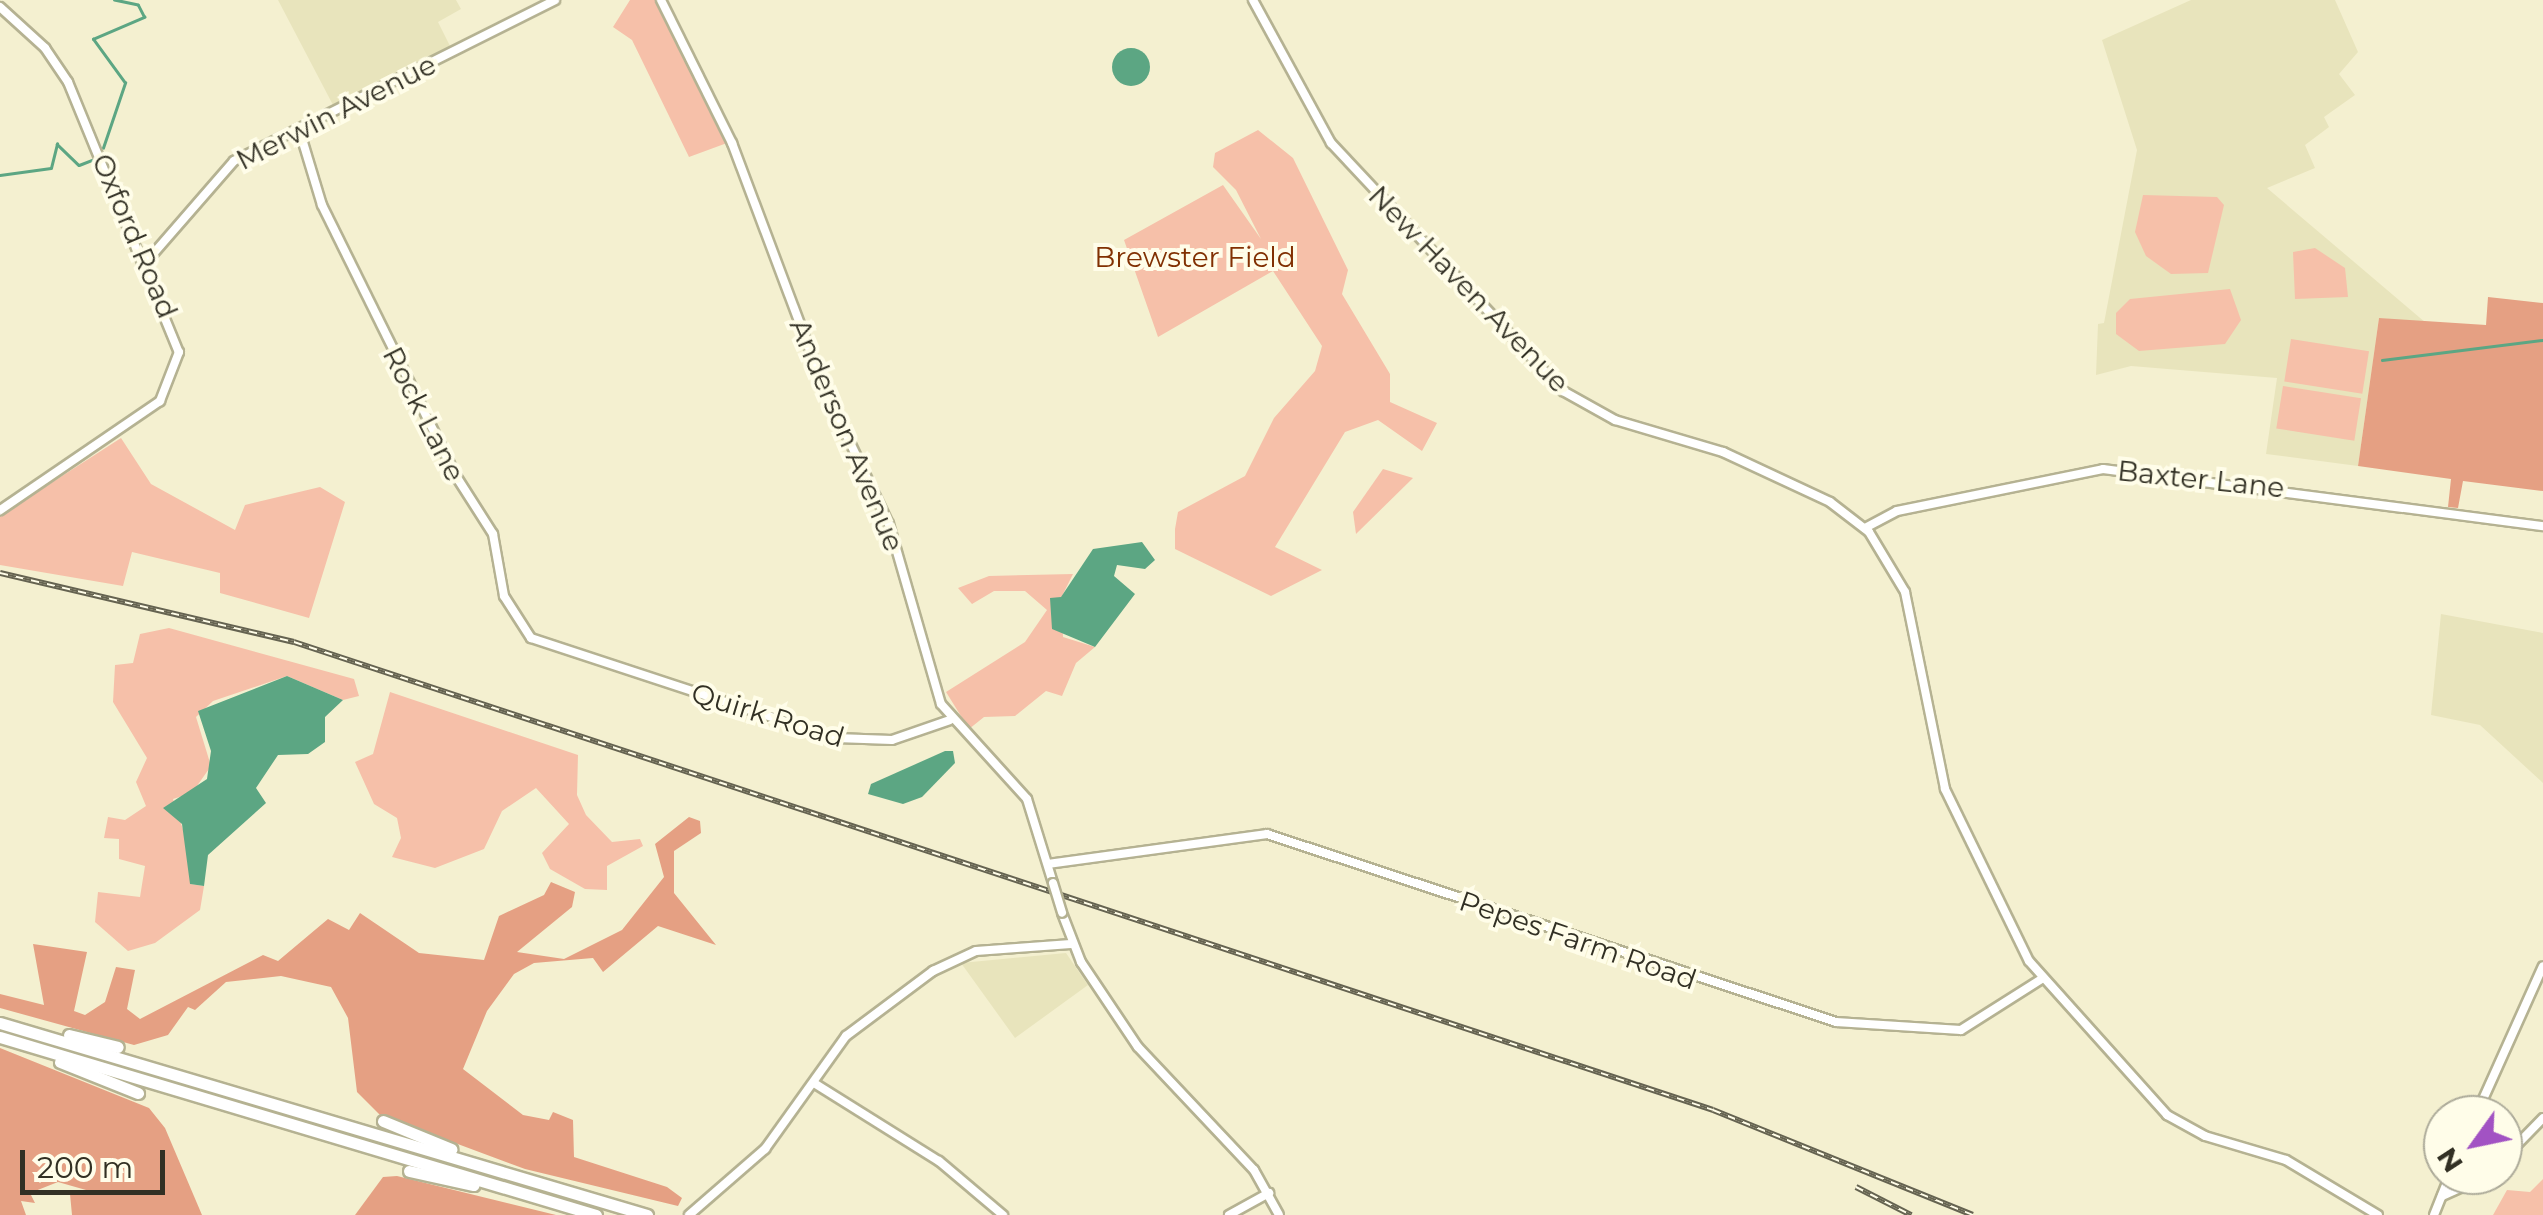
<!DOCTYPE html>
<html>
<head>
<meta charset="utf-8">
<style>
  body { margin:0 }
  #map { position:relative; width:2543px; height:1215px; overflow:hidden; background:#f4f0d0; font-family:Montserrat,sans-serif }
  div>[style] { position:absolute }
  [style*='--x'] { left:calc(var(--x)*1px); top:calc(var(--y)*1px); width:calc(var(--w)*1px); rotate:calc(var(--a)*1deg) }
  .built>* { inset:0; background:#e8e4bc }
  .green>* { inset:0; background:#f6c0a9; transform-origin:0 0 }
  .forest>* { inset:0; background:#e5a083 }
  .water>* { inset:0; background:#5ca683 }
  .round { border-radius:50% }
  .stream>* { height:2.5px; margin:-1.25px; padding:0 1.25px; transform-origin:1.25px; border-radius:1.25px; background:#5ca683 }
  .roads { filter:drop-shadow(2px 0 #b5b292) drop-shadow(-2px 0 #b5b292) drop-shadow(0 2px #b5b292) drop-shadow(0 -2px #b5b292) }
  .secondary>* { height:8px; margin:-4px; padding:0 4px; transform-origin:4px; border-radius:4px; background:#fff }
  .highway>* { height:11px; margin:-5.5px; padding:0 5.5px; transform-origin:5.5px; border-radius:5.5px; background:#fff }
  .rail>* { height:6px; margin-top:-3px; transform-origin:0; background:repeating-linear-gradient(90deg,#fffde9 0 8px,#656351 0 16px); box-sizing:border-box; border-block:2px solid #656351 }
  .bridges { filter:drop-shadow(2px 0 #b5b292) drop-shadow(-2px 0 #b5b292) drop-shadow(0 2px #b5b292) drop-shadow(0 -2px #b5b292) }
  .secondary-bridge>* { height:8px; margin:-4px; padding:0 4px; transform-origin:4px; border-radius:4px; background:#fff }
  span { translate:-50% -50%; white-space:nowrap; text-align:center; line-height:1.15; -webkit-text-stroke:8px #fffde9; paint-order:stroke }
  .street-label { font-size:28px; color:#323024 }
  .park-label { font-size:28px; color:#813002 }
  .north { position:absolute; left:2423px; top:1095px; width:100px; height:100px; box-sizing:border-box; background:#fffde9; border:2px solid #adab9a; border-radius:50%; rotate:237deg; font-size:28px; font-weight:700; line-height:40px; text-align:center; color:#323024 }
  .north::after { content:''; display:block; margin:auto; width:35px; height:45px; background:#a252c3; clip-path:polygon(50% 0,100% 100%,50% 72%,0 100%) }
  .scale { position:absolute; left:20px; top:1150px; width:145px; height:45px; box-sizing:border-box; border:5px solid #323024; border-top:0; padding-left:12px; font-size:30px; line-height:35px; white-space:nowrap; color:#323024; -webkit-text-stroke:8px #fffde9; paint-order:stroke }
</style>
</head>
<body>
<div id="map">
  <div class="built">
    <i style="clip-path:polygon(278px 0,456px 0,461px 9px,438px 22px,451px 48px,333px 105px)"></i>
    <i style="clip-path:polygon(2191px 0,2335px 0,2358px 52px,2339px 74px,2355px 95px,2324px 117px,2329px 127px,2305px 145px,2315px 168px,2267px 188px,2426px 323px,2379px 318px,2358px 466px,2266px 454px,2277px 378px,2131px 366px,2096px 375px,2098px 324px,2104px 323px,2137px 150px,2102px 40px)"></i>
    <i style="clip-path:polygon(2441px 614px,2543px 633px,2543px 783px,2480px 725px,2431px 715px)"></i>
    <i style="clip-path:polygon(1066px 953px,1088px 985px,1015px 1038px,961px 963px)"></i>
  </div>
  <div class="green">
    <i style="clip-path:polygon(630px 0,656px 0,727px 143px,689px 157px,632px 40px,613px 27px)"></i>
    <i style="clip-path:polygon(1258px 130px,1293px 158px,1348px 270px,1342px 294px,1390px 374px,1390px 402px,1437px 423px,1422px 451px,1378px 420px,1345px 432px,1275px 547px,1322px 570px,1271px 596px,1175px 549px,1175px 529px,1178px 512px,1245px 476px,1274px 418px,1315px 371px,1322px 346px,1273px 271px,1158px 337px,1124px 240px,1223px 185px,1261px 239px,1236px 190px,1213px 167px,1215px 153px)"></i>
    <i style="clip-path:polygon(2143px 195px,2217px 197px,2224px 205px,2208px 273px,2171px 274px,2146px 256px,2135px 232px)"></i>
    <i style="clip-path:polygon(2315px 248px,2345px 268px,2348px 297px,2295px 299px,2293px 252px)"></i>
    <i style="clip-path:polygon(2230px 289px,2241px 320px,2225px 344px,2139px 351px,2116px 334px,2116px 313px,2130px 299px)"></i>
    <i style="left:2291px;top:339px;width:79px;height:43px;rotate:9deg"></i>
    <i style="left:2283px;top:386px;width:79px;height:43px;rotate:9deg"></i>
    <i style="clip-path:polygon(121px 438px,151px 484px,235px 530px,245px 505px,320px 487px,345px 502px,309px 618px,220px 593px,220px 573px,132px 552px,123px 586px,0 565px,0 516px)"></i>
    <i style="clip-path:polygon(1383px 469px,1413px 478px,1356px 534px,1353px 512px)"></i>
    <i style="clip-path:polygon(1073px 574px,1061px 598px,1063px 637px,1095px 647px,1076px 663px,1062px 696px,1046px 691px,1015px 716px,984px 717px,969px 729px,946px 692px,1025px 642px,1047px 610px,1025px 591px,994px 591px,972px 604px,958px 588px,989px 576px)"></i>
    <i style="clip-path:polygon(169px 628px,354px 679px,359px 696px,343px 700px,287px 676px,213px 701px,196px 717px,211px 766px,192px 793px,173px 799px,192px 857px,190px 884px,204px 886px,200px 910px,155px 943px,128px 951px,95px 922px,98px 892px,140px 897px,145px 866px,119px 859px,119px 839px,104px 838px,108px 817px,125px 820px,146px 806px,136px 782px,147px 758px,113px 702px,115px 665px,133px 663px,140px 634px)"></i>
    <i style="clip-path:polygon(390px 692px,578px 755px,577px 795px,586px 815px,612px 842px,640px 839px,643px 846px,607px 866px,607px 890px,585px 889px,550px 869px,542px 853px,569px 824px,536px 788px,502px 811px,484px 849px,435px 868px,392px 857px,401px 838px,397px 818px,374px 804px,355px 762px,373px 754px)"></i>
    <i style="clip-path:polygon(2543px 1179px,2543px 1215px,2493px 1215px,2507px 1190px,2530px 1192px)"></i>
  </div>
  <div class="forest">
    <i style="clip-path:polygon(2488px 297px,2543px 303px,2543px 491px,2463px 481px,2458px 508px,2448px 507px,2451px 479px,2358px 466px,2379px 318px,2486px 325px)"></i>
    <i style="clip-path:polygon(689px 817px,700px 821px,701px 833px,674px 851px,674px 893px,716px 945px,658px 926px,603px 972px,593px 958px,534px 963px,514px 974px,487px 1011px,463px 1069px,523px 1115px,549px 1120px,553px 1112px,573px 1120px,574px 1157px,667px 1187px,682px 1198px,678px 1206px,525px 1169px,380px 1115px,357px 1092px,348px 1018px,331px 987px,281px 976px,226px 982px,195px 1010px,188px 1007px,168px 1035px,134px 1045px,0 1008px,0 994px,44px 1005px,33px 944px,87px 952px,74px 1011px,85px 1015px,105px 1002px,116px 967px,135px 970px,127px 1009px,140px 1019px,263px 955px,278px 961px,328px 919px,349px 930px,360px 913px,419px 953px,484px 960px,499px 916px,544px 895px,551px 882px,575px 892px,572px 907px,517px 952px,564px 959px,622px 930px,664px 877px,655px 844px)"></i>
    <i style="clip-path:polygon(0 1048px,149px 1108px,165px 1128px,202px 1215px,72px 1215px,70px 1194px,86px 1190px,58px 1182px,30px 1193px,35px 1203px,21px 1201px,26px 1215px,0 1215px)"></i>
    <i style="clip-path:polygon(397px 1176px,556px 1215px,355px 1215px,383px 1177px)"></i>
  </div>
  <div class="water">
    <i class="round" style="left:1112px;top:48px;width:38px;height:38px"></i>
    <i style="clip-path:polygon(1142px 542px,1155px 560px,1145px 569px,1117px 565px,1114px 576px,1135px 594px,1095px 647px,1052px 629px,1050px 598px,1061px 597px,1093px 549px)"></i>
    <i style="clip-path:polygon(287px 676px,343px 700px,325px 717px,325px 742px,308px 754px,278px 755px,256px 788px,266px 803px,208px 855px,204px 886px,190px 884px,182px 824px,163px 808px,207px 779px,211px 751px,198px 711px)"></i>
    <i style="clip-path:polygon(945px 751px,953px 751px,955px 763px,922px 797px,903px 804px,868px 794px,871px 784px)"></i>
  </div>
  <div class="stream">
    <i style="--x:103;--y:148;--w:69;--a:-71.3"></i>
    <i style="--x:125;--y:83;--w:54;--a:-126"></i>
    <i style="--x:93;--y:39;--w:56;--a:-23.3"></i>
    <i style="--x:144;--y:17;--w:13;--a:-117"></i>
    <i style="--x:138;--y:5;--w:24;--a:-168"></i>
    <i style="--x:0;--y:175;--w:51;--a:-7.8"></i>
    <i style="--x:51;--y:168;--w:25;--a:-76"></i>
    <i style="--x:57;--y:144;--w:30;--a:44"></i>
    <i style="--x:79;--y:165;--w:17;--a:-21"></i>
    <i style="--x:2382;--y:360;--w:162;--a:-7.1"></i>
  </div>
  <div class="roads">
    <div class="secondary">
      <i style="--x:661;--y:0;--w:160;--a:63.6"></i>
      <i style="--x:732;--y:143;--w:264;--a:69.4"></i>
      <i style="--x:825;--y:390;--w:148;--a:64.5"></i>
      <i style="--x:889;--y:524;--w:187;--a:73.9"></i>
      <i style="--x:941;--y:704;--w:128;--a:47.8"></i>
      <i style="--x:1027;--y:799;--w:88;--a:72.8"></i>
      <i style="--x:1253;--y:0;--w:163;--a:61.4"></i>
      <i style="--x:1331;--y:143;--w:340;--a:46.9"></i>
      <i style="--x:1563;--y:391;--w:60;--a:29.1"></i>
      <i style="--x:1615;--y:420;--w:113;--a:16.5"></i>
      <i style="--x:1723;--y:452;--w:118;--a:25"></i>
      <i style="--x:1830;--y:502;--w:49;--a:37.6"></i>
      <i style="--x:1869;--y:532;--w:70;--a:59"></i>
      <i style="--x:1905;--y:592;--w:201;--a:78.5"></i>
      <i style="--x:1945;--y:789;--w:191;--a:64"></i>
      <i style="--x:2029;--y:961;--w:207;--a:48.1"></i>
      <i style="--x:2167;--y:1115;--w:43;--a:28.9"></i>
      <i style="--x:2205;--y:1136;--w:84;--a:16.5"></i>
      <i style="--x:2286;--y:1160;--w:107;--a:30.9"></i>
      <i style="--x:0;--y:7;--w:61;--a:42.3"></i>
      <i style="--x:45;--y:48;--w:41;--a:55.9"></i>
      <i style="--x:68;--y:82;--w:292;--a:67.7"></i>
      <i style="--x:179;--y:352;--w:53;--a:111.2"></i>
      <i style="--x:160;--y:401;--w:194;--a:145.7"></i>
      <i style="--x:299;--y:129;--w:79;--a:73.2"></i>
      <i style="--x:322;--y:205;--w:302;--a:63.7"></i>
      <i style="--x:456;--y:476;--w:69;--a:57.5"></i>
      <i style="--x:493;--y:534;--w:63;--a:79.9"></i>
      <i style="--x:504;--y:596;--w:50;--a:57.3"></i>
      <i style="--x:531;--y:638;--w:321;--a:18.2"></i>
      <i style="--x:836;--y:738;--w:56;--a:2"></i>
      <i style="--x:892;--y:740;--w:61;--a:-19"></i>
      <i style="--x:147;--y:261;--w:133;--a:-49"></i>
      <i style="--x:234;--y:161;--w:359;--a:-26.6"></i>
      <i style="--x:1865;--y:528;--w:36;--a:-28"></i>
      <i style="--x:1897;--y:511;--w:210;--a:-11.5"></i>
      <i style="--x:2103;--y:469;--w:444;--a:7.4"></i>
      <i style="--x:1048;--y:864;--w:221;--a:-7.8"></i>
      <i style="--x:1267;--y:834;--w:599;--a:18.28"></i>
      <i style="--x:1836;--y:1022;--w:125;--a:3.7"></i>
      <i style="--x:1961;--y:1030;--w:97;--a:-32.4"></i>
      <i style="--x:1062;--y:913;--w:53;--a:68.8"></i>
      <i style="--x:1081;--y:962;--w:102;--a:56.2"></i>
      <i style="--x:1138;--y:1047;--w:169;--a:46.7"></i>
      <i style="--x:1254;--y:1170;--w:51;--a:60.9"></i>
      <i style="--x:814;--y:1083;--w:147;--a:32"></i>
      <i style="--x:939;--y:1161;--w:84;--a:40.2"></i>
      <i style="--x:2476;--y:1115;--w:163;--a:-65.8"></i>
      <i style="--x:2503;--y:1159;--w:57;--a:-45.7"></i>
      <i style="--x:2442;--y:1196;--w:51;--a:-24.1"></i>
      <i style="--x:689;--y:1215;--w:101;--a:-41"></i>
      <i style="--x:765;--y:1149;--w:139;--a:-54.4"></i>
      <i style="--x:846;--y:1036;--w:109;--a:-36.8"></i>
      <i style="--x:933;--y:971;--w:47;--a:-24.9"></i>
      <i style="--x:976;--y:951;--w:95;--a:-4.2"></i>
      <i style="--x:1229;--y:1215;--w:46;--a:-28.8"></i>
      <i style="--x:2434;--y:1215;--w:43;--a:-68.2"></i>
    </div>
    <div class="highway">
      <i style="--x:0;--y:1023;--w:675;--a:16.53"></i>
      <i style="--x:69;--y:1035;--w:50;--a:13.8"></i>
      <i style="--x:0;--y:1037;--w:622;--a:16.63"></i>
      <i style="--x:60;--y:1062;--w:84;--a:21.7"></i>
      <i style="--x:383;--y:1121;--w:74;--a:22.4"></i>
      <i style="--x:409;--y:1171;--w:66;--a:12.3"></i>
    </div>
  </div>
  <div class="rail">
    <i style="--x:0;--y:573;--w:302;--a:13.2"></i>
    <i style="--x:294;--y:642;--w:1494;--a:18.25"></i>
    <i style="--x:1713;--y:1110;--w:280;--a:22"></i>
    <i style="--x:1856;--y:1187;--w:62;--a:27"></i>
  </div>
  <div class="bridges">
    <div class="secondary-bridge">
      <i style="--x:1053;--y:883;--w:31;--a:73"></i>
    </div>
  </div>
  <div class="street-label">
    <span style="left:336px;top:112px;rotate:-27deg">Merwin Avenue</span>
    <span style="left:135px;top:236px;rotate:67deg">Oxford Road</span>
    <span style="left:1469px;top:289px;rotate:46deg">New Haven Avenue</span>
    <span style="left:424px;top:414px;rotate:63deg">Rock Lane</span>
    <span style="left:847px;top:435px;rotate:67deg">Anderson Avenue</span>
    <span style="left:2201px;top:479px;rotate:6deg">Baxter Lane</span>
    <span style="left:768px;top:715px;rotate:17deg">Quirk Road</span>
    <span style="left:1578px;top:940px;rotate:19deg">Pepes Farm Road</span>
  </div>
  <div class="park-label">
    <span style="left:1195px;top:257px">Brewster Field</span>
  </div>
  <div class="north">N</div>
  <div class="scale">200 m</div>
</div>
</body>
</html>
